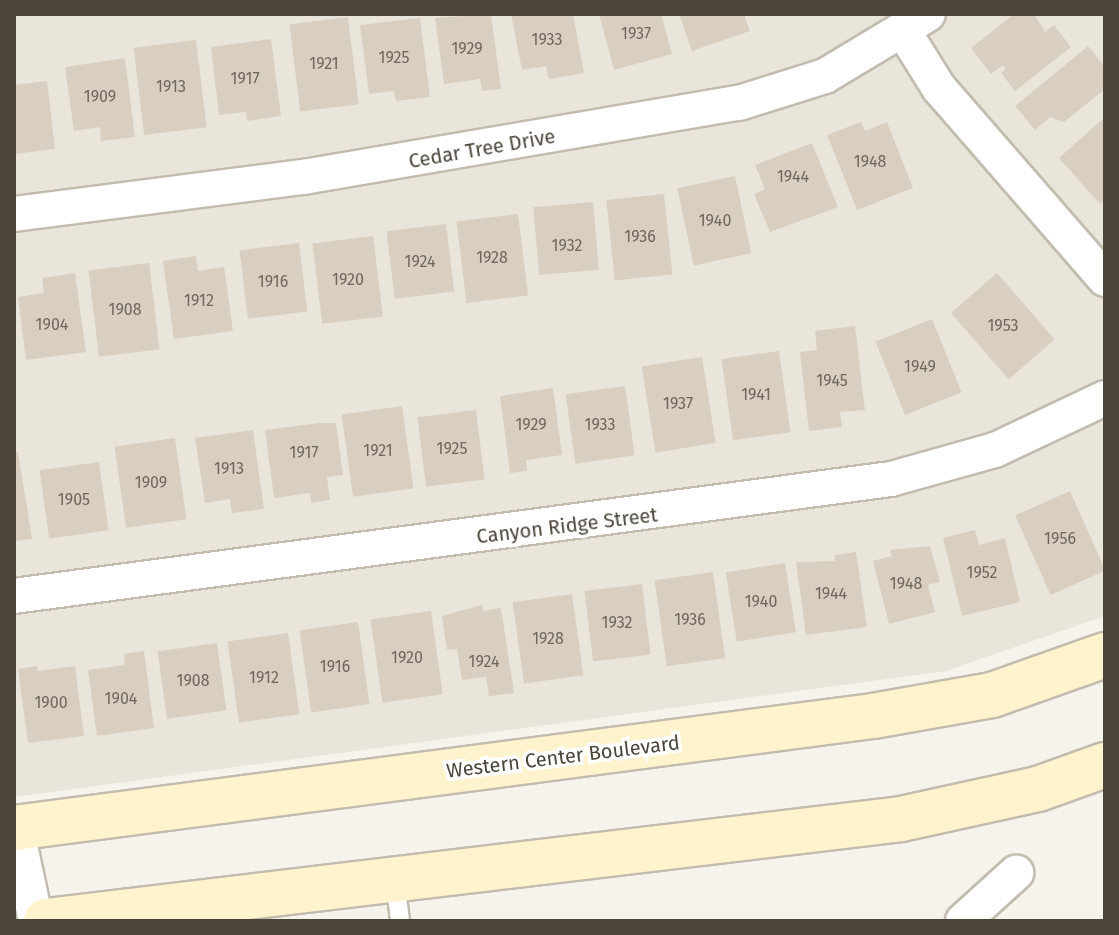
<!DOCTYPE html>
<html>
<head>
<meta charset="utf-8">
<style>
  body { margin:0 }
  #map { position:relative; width:1119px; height:935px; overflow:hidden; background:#f6f3ec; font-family:"Fira Sans",sans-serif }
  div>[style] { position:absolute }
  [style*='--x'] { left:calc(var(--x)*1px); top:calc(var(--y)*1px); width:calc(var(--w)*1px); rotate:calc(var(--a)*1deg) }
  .residential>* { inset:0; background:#eae5da }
  .building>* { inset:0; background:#d8cfc1; transform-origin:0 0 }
  .roads { filter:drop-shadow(2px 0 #c2bbae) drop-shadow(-2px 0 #c2bbae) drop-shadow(0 2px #c2bbae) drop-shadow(0 -2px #c2bbae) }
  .service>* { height:18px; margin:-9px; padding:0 9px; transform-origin:9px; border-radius:9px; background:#fff }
  .minor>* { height:34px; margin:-17px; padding:0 17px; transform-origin:17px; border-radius:17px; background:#fff }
  .secondary>* { height:44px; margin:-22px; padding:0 22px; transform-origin:22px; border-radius:22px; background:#fff3cd }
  span { translate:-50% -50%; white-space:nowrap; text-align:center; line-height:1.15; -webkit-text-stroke:7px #fff; paint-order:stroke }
  .number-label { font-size:16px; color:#6e675b }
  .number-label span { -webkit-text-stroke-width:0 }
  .street-label { font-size:20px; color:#4b4439 }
  .frame { position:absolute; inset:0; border:16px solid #4b4439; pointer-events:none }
</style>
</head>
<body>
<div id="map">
  <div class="residential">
    <i style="clip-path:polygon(14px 14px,1105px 14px,1105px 616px,946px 671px,14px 797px)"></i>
  </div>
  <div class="building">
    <i style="clip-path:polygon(491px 14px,501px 89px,482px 91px,480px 79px,444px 84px,435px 18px)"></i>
    <i style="clip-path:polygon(511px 14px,573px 14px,584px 73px,549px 79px,546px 66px,522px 70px)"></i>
    <i style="clip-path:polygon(599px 14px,661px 14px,672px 54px,614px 70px)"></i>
    <i style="clip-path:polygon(679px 14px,744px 14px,750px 31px,692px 51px)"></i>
    <i style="clip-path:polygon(1014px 14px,1034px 14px,1045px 32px,1054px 25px,1071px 47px,1015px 91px,1001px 73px,1006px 69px,1003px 65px,991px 74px,971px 48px)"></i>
    <i style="left:348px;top:17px;width:88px;height:59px;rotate:83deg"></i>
    <i style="clip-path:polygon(420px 18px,430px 97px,396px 101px,394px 91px,369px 94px,360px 25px)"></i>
    <i style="clip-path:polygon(271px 39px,281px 116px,247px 121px,246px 112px,219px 115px,211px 47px)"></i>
    <i style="left:196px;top:40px;width:88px;height:63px;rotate:83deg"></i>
    <i style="clip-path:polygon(1088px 46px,1105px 67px,1105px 89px,1064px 122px,1050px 117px,1035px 130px,1015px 106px)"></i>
    <i style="clip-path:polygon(125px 58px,135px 137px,101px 141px,100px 127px,74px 131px,65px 67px)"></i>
    <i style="clip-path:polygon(47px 81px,55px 149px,14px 154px,14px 85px)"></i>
    <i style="clip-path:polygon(1105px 117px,1105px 200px,1100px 204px,1059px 158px)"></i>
    <i style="clip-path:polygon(861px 122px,865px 131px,887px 122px,913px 188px,857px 210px,827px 135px)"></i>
    <i style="clip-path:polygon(812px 143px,838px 207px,770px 232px,754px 194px,765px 189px,755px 165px)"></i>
    <i style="left:735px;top:176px;width:79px;height:59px;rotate:78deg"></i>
    <i style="left:664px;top:194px;width:81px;height:58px;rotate:84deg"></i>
    <i style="left:593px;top:202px;width:68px;height:60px;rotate:85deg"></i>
    <i style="left:518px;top:214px;width:82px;height:62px;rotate:83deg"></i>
    <i style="left:446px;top:224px;width:68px;height:60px;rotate:83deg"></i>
    <i style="left:373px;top:236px;width:81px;height:61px;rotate:83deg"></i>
    <i style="left:299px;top:243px;width:69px;height:60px;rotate:83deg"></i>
    <i style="clip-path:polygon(196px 256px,198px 271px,224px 267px,233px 331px,174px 339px,163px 261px)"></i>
    <i style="left:149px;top:263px;width:87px;height:61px;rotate:83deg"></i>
    <i style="clip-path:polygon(75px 273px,86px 352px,26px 360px,18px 297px,44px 293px,42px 278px)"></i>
    <i style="left:997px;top:273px;width:88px;height:61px;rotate:49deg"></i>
    <i style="left:932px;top:319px;width:79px;height:61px;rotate:68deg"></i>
    <i style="clip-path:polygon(855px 326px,865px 410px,840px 412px,842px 427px,809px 431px,800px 352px,817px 350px,815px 331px)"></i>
    <i style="left:779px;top:351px;width:82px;height:58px;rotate:82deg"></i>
    <i style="left:702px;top:357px;width:87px;height:61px;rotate:81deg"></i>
    <i style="left:625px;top:386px;width:70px;height:60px;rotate:82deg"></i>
    <i style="clip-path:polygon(553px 388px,562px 455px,526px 460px,527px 471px,510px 473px,500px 396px)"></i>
    <i style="left:402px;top:406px;width:83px;height:61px;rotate:82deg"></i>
    <i style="left:476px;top:410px;width:70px;height:59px;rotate:83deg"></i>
    <i style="clip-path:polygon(319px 423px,336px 423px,343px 475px,327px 477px,330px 500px,311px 503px,310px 493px,274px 498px,265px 430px)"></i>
    <i style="clip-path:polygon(253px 430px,264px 509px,232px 513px,230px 499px,205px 503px,195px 438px)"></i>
    <i style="left:175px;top:438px;width:82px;height:61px;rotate:82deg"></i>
    <i style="clip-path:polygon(14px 452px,18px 452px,32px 539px,14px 541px)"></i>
    <i style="left:99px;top:462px;width:69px;height:60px;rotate:82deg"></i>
    <i style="left:1070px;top:491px;width:87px;height:60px;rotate:66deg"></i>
    <i style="clip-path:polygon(975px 530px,979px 545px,1005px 538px,1020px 602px,962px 616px,943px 538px)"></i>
    <i style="clip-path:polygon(930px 546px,940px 582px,928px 585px,935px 612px,889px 624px,873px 561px,892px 556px,890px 550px)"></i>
    <i style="clip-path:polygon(856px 552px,867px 627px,806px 635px,796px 562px,835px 561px,834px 555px)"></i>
    <i style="left:785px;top:563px;width:70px;height:60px;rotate:81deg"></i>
    <i style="left:713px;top:572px;width:87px;height:59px;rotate:82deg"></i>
    <i style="left:642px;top:584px;width:71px;height:58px;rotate:83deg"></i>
    <i style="left:572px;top:594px;width:82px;height:60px;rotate:82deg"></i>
    <i style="clip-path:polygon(482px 605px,483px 611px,501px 608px,514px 693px,489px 696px,486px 677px,462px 680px,457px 649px,447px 650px,442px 616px)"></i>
    <i style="left:431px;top:611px;width:84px;height:61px;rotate:82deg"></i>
    <i style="left:358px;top:622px;width:83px;height:59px;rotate:82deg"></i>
    <i style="left:288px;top:633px;width:82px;height:61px;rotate:82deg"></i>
    <i style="left:217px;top:643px;width:68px;height:60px;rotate:82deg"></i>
    <i style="clip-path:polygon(144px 651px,154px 728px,97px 736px,88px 670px,125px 665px,124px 654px)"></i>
    <i style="clip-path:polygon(37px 666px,38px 671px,75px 666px,84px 736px,28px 743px,18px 669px)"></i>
  </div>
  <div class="roads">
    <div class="service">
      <i style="--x:395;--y:880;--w:41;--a:83"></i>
    </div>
    <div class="minor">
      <i style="--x:904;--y:32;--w:66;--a:58"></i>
      <i style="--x:939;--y:88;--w:253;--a:49"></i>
      <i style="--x:14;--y:214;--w:292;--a:-7.3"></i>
      <i style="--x:304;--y:177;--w:441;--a:-9.7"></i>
      <i style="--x:739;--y:103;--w:90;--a:-17.4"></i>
      <i style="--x:825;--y:76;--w:120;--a:-31"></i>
      <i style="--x:14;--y:596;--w:885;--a:-7.6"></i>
      <i style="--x:891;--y:479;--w:108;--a:-15.6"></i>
      <i style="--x:995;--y:450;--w:122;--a:-25.3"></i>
      <i style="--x:16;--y:827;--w:96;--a:78"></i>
      <i style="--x:963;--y:921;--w:72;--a:-42.2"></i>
    </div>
    <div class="secondary">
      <i style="--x:14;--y:828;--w:866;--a:-7.43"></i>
      <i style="--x:873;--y:716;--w:121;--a:-10"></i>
      <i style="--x:992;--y:695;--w:120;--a:-19.5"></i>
      <i style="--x:46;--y:921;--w:861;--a:-6.8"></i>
      <i style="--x:901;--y:819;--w:140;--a:-12.4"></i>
      <i style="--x:1038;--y:789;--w:71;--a:-19.7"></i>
    </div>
  </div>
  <div class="number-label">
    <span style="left:636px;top:34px">1937</span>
    <span style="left:547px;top:40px">1933</span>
    <span style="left:467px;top:49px">1929</span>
    <span style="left:394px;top:58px">1925</span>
    <span style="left:324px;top:64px">1921</span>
    <span style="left:245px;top:79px">1917</span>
    <span style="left:171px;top:87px">1913</span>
    <span style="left:100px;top:97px">1909</span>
    <span style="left:870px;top:162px">1948</span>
    <span style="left:793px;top:177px">1944</span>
    <span style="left:715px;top:221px">1940</span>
    <span style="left:640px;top:237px">1936</span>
    <span style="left:567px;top:246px">1932</span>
    <span style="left:492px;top:258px">1928</span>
    <span style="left:420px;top:262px">1924</span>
    <span style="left:348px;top:280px">1920</span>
    <span style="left:273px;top:282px">1916</span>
    <span style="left:199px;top:301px">1912</span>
    <span style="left:125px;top:310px">1908</span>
    <span style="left:52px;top:325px">1904</span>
    <span style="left:1003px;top:326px">1953</span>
    <span style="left:920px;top:367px">1949</span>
    <span style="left:832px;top:381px">1945</span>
    <span style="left:756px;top:395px">1941</span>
    <span style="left:678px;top:404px">1937</span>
    <span style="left:531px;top:425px">1929</span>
    <span style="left:600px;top:425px">1933</span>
    <span style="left:452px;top:449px">1925</span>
    <span style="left:378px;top:451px">1921</span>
    <span style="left:304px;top:453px">1917</span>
    <span style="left:229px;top:469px">1913</span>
    <span style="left:151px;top:483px">1909</span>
    <span style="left:74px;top:500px">1905</span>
    <span style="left:1060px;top:539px">1956</span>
    <span style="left:982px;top:573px">1952</span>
    <span style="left:906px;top:584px">1948</span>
    <span style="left:831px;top:594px">1944</span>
    <span style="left:761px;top:602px">1940</span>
    <span style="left:690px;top:620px">1936</span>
    <span style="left:617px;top:623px">1932</span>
    <span style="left:548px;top:639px">1928</span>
    <span style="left:407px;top:658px">1920</span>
    <span style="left:484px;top:662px">1924</span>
    <span style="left:335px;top:667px">1916</span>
    <span style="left:264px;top:678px">1912</span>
    <span style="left:193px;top:681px">1908</span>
    <span style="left:121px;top:699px">1904</span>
    <span style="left:51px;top:703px">1900</span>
  </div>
  <div class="street-label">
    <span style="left:482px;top:149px;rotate:-10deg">Cedar Tree Drive</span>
    <span style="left:567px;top:526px;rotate:-7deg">Canyon Ridge Street</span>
    <span style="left:563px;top:757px;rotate:-7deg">Western Center Boulevard</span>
  </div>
  <div class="frame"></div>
</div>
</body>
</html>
